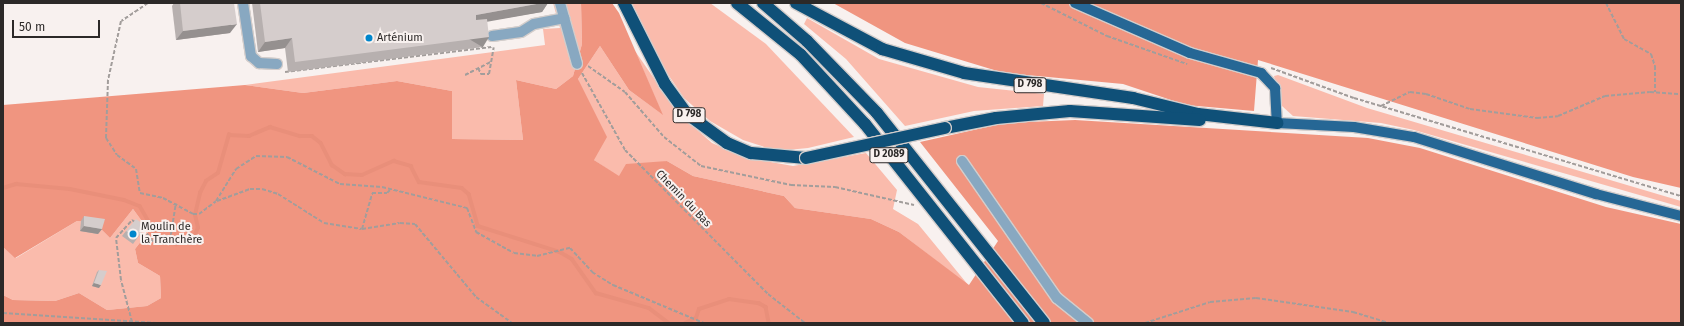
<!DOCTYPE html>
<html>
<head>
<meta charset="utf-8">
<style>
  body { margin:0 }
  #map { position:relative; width:1684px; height:326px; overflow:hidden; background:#f8f1ef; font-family:"Fira Sans",sans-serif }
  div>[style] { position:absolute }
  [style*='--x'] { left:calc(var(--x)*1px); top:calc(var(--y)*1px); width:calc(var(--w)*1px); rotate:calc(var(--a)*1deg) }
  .green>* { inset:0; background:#fabbac }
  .forest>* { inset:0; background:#f09580 }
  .stream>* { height:3.5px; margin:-1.75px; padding:0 1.75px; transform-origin:1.75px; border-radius:1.75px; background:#e98f7a }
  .path>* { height:2px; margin-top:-1px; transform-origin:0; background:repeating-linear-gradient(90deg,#a29d9b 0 4px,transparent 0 6px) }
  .roads { filter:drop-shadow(1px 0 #d3cdcb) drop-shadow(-1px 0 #d3cdcb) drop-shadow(0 1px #d3cdcb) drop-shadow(0 -1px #d3cdcb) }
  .minor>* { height:10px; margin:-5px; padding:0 5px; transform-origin:5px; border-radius:5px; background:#88a8c1 }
  .major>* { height:10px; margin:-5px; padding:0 5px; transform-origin:5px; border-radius:5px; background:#266795 }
  .highway>* { height:12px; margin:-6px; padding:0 6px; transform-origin:6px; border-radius:6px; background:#0f5078 }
  .bridges { filter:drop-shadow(1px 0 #d3cdcb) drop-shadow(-1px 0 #d3cdcb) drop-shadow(0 1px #d3cdcb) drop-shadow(0 -1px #d3cdcb) }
  .highway-bridge>* { height:12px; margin:-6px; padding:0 6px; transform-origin:6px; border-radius:6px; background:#0f5078 }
  .wall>* { inset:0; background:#b7b0af }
  .shaded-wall>* { inset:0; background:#95908f; transform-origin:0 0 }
  .building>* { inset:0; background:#d5cdcc }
  .dots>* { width:11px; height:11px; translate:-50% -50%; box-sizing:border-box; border:2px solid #f8f1ef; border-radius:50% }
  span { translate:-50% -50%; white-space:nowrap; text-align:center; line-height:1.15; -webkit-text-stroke:4px #f8f1ef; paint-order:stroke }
  .shield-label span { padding:1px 3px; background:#f8f1ef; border:1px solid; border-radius:3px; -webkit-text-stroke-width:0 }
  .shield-label { font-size:10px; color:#2c2928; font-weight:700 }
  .poi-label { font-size:11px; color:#2c2928 }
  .left { translate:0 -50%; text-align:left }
  .street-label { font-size:11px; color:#2c2928 }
  .frame { position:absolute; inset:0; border:4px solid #2c2928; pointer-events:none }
  .scale { position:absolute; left:12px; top:20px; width:88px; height:18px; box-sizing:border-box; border:2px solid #2c2928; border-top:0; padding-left:5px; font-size:12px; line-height:14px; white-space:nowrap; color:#2c2928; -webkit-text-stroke:3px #f8f1ef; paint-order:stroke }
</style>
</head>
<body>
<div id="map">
  <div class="green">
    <i style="clip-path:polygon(553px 3px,581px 3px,582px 44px,573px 76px,556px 89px,516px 80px,523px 140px,452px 139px,452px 91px,397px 81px,303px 93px,245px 85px,545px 45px,543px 29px,560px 28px)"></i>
    <i style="clip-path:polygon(632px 3px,710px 3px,766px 44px,854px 137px,808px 148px,777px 151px,743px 140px,710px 121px,684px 98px,663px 67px)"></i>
    <i style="clip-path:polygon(807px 18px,879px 59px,978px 87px,1044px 94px,1043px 106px,974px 111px,905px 126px,846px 59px,804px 24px)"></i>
    <i style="clip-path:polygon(600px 46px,629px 90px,662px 114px,635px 51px,678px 113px,712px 143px,747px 158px,793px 166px,866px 153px,897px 190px,893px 209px,918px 224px,969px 286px,899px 232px,871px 219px,795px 208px,784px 196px,693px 176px,667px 161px,619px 177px,594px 160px,578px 79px)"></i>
    <i style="clip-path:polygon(1278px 75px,1367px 108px,1681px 201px,1681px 207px,1414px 130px,1381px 123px,1293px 116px,1282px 106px,1274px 76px)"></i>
    <i style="clip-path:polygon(133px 209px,149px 231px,135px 249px,138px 263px,160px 276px,161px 298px,147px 306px,107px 310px,79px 293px,55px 301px,13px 300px,3px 295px,3px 247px,16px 258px,77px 221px,95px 223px,110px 238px)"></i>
  </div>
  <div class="forest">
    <i style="clip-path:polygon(581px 3px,612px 3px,619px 13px,663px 115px,629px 90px,600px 46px,578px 79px,607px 137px,594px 160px,619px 176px,626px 164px,667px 161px,693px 176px,784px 196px,795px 208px,871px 219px,899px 232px,969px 285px,998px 241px,920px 142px,1005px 123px,1075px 120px,1368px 138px,1420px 148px,1606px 207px,1681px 224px,1681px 323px,3px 323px,3px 295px,13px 300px,55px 301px,79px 293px,107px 310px,147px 306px,161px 298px,160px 276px,138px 263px,135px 249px,149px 231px,133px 209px,110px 238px,95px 223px,77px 221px,15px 258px,3px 247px,3px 105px,245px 85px,303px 93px,397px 81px,452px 91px,452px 139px,523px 140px,516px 80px,556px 89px,573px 76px,582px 44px)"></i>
    <i style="clip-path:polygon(833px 3px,1681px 3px,1681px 188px,1633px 177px,1258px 60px,1254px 111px,1186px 105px,1123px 84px,1004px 73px,905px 43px)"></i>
  </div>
  <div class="stream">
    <i style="--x:3;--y:188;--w:14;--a:-17"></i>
    <i style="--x:16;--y:184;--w:54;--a:5.3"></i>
    <i style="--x:70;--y:189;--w:55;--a:11.5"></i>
    <i style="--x:124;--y:200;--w:17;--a:21"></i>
    <i style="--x:140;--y:206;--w:34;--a:60"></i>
    <i style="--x:157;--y:236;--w:21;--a:23"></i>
    <i style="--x:176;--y:244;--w:18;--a:-16"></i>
    <i style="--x:193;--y:239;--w:12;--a:-66"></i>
    <i style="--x:198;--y:228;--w:13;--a:-103"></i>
    <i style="--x:195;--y:215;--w:23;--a:-77"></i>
    <i style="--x:200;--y:193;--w:13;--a:-63"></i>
    <i style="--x:206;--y:181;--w:14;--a:-34"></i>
    <i style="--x:218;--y:173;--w:40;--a:-74"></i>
    <i style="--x:229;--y:135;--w:20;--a:3"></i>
    <i style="--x:249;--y:136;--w:23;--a:-23"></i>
    <i style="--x:270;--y:127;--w:31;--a:17"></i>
    <i style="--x:300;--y:136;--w:12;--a:0"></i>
    <i style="--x:312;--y:136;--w:11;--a:38"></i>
    <i style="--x:321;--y:143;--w:25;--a:63"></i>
    <i style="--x:332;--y:165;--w:16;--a:35"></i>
    <i style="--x:345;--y:174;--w:17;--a:3"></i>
    <i style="--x:362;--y:175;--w:35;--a:-24"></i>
    <i style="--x:394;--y:161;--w:18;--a:16"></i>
    <i style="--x:411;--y:166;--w:18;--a:63"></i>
    <i style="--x:419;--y:182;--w:43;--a:7.9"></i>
    <i style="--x:462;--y:188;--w:9;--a:41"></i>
    <i style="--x:469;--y:194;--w:33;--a:74"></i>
    <i style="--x:478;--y:226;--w:86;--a:17.6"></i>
    <i style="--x:560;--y:252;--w:14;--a:30"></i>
    <i style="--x:572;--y:259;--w:42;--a:54.8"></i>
    <i style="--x:596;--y:293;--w:55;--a:15.8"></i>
    <i style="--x:649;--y:308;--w:25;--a:37"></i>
    <i style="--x:685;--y:323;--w:12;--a:-24"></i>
    <i style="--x:696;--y:318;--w:9;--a:-72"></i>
    <i style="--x:699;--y:309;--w:32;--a:-18"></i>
    <i style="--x:729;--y:299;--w:30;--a:8"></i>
    <i style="--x:759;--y:303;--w:8;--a:30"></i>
    <i style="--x:766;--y:307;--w:16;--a:79"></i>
  </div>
  <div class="path">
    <i style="--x:148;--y:3;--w:32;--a:146"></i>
    <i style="--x:121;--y:21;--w:60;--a:102.4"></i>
    <i style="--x:108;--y:80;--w:58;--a:92"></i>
    <i style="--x:106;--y:138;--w:20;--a:57"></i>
    <i style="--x:117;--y:155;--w:24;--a:36"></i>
    <i style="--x:136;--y:169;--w:24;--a:81"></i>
    <i style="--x:140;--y:193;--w:24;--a:12"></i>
    <i style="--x:163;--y:198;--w:34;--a:28"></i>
    <i style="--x:193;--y:214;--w:6;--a:0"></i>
    <i style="--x:199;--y:214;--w:21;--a:-37"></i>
    <i style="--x:216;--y:201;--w:38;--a:-58"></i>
    <i style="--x:236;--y:169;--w:24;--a:-33"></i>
    <i style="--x:256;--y:156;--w:31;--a:2"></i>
    <i style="--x:287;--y:157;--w:59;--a:27"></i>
    <i style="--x:340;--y:184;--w:42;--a:4.1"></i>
    <i style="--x:382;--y:187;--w:88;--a:13.9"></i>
    <i style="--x:467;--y:208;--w:26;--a:69"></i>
    <i style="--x:476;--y:232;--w:43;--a:28.9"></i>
    <i style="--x:514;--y:253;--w:23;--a:7"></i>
    <i style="--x:537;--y:256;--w:34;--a:-14"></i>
    <i style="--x:570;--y:248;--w:33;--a:47"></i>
    <i style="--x:592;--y:272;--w:25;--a:32"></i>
    <i style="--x:613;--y:285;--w:99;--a:22.7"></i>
    <i style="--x:1041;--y:3;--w:74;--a:26.6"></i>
    <i style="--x:1107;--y:36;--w:85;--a:19.3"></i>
    <i style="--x:1606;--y:3;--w:40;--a:63.4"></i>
    <i style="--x:1624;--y:39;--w:31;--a:29"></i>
    <i style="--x:1651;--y:54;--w:13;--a:72"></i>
    <i style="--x:1655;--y:66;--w:26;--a:90"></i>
    <i style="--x:588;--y:66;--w:45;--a:35.1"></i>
    <i style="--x:625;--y:92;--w:60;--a:49.1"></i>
    <i style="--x:664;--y:137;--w:47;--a:38.1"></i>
    <i style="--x:701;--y:166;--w:92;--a:11.9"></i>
    <i style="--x:791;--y:185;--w:44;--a:2.6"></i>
    <i style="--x:835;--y:187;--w:81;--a:12.8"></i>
    <i style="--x:478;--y:68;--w:7;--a:63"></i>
    <i style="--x:481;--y:74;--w:8;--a:0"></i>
    <i style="--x:489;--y:74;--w:27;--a:-80"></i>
    <i style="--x:1271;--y:68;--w:88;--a:19.9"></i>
    <i style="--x:1354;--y:98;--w:341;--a:16.7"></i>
    <i style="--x:285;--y:72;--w:208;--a:-6.9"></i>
    <i style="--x:582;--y:73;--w:88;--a:60.8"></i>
    <i style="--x:625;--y:150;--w:203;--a:45.2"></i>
    <i style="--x:768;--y:294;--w:47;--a:38.1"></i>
    <i style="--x:465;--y:75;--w:29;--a:-27"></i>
    <i style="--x:1381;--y:106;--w:32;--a:-26"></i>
    <i style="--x:1410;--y:92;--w:16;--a:7"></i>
    <i style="--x:1426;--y:94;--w:46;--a:18.8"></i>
    <i style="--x:1470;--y:109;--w:68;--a:7.7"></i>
    <i style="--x:1537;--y:118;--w:21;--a:-5"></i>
    <i style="--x:1558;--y:116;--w:51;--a:-23.1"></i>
    <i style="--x:1605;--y:96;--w:45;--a:-5.1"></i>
    <i style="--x:1650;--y:92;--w:31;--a:4"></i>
    <i style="--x:217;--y:201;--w:35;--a:-20"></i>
    <i style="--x:250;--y:189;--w:12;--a:0"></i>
    <i style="--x:262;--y:189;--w:17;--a:17"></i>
    <i style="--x:278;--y:194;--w:54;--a:32.2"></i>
    <i style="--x:324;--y:223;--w:38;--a:9"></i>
    <i style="--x:362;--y:229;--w:38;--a:-9"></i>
    <i style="--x:400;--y:223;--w:15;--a:4"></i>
    <i style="--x:415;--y:224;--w:95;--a:50.1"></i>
    <i style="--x:476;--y:297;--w:44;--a:35.8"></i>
    <i style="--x:143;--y:229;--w:19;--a:51"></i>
    <i style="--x:155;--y:244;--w:19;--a:-32"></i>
    <i style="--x:171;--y:234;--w:31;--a:-81"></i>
    <i style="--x:362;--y:229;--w:37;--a:-74"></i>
    <i style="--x:372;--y:193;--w:15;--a:0"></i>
    <i style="--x:387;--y:193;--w:6;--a:-45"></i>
    <i style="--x:3;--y:313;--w:154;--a:3.7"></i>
    <i style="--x:132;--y:322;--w:43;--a:-104.7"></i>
    <i style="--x:121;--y:280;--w:42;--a:-96.8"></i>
    <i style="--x:116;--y:238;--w:24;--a:-48"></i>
    <i style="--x:132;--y:220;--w:4;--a:34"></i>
    <i style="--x:1145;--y:323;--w:68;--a:-17.9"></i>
    <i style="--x:1210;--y:302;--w:46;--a:-5"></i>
    <i style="--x:1256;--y:298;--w:98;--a:8.2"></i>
    <i style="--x:1353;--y:312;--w:39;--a:17"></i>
  </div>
  <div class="roads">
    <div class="minor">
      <i style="--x:243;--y:3;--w:54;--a:81.4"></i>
      <i style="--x:251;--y:56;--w:11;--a:41"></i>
      <i style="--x:259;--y:63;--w:18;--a:3"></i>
      <i style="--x:560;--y:3;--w:63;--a:74.4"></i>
      <i style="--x:492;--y:36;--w:29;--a:-8"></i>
      <i style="--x:521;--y:32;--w:15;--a:-32"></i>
      <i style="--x:534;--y:24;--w:31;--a:-11"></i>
      <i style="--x:962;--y:161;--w:167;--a:55.3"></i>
      <i style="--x:1057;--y:298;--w:40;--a:39"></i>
    </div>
    <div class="major">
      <i style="--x:1075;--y:3;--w:125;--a:23.5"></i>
      <i style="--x:1190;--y:53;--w:74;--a:15.7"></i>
      <i style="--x:1261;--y:73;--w:21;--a:47"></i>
      <i style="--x:1275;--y:88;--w:35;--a:87"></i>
      <i style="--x:1277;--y:123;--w:77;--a:3"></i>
      <i style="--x:1354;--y:127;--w:61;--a:9.5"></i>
      <i style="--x:1414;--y:137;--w:191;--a:17.4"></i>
      <i style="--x:1596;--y:194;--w:88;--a:14.5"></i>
    </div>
    <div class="highway">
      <i style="--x:624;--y:3;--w:91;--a:63.2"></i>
      <i style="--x:665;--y:84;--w:36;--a:54"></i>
      <i style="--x:686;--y:113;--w:51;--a:36.2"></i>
      <i style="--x:727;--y:143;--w:26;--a:23"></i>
      <i style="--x:751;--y:153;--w:55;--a:5.2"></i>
      <i style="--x:737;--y:3;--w:82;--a:39.1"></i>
      <i style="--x:801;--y:55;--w:94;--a:47.2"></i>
      <i style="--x:865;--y:124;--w:254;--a:51.6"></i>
      <i style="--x:763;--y:3;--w:58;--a:40.8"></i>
      <i style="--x:807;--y:41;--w:100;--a:45.8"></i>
      <i style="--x:877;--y:113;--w:268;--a:51.5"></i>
      <i style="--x:796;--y:3;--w:98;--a:28.1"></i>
      <i style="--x:882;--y:49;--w:85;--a:16.3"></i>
      <i style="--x:964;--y:73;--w:171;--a:8.4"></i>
      <i style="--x:1133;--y:98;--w:67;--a:13.8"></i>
      <i style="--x:1198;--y:114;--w:80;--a:6.5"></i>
      <i style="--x:945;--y:128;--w:52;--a:-11.1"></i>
      <i style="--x:996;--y:118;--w:74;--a:-5.4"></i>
      <i style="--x:1070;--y:111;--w:130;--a:4"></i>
    </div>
  </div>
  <div class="bridges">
    <div class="highway-bridge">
      <i style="--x:806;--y:158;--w:142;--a:-12.2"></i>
    </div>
  </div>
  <div class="wall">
    <i style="clip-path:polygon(174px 3px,234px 3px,230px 33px,176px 40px,172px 6px)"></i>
    <i style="clip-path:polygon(252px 3px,548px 3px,542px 12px,487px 21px,483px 47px,288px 72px,285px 48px,258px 52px)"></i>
    <i style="clip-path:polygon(84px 216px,102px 229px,98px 234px,80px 231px,81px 221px)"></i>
    <i style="clip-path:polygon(146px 226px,133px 244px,122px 236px,126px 231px)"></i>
    <i style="clip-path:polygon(99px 270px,99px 288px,92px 286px,97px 272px)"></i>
  </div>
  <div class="shaded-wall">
    <i style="clip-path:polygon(542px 3px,548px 3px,542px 12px,469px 25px,476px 15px)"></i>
    <i style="clip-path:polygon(237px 24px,230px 33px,176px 40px,183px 31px)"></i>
    <i style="left:489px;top:37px;width:12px;height:196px;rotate:121deg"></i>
    <i style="clip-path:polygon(292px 38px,285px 48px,258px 52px,265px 42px)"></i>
    <i style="clip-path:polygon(84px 226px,102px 229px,98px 234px,80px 231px)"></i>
    <i style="clip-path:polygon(94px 283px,101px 285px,99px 288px,92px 286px)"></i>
  </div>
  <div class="building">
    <i style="clip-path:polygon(180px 3px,234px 3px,237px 24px,183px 31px)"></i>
    <i style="clip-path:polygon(260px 3px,542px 3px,476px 15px,476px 20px,487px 19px,489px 37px,295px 62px,292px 38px,265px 42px)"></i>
    <i style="clip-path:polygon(84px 216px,105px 219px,102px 229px,84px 226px)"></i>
    <i style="clip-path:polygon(136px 219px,146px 226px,137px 238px,126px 231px)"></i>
    <i style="clip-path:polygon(99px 270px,107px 271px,101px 285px,94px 283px)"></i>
  </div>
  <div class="dots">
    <i style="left:369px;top:38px;background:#0086cc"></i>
    <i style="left:133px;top:234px;background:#0086cc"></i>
  </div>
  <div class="shield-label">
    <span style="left:1030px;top:85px">D 798</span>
    <span style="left:689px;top:115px">D 798</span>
    <span style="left:889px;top:155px">D 2089</span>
  </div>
  <div class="poi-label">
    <span class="left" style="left:377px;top:38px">Arténium</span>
    <span class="left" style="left:141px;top:234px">Moulin de<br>la Tranchère</span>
  </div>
  <div class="street-label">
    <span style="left:683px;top:199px;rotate:46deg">Chemin du Bas</span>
  </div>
  <div class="frame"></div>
  <div class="scale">50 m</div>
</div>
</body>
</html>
